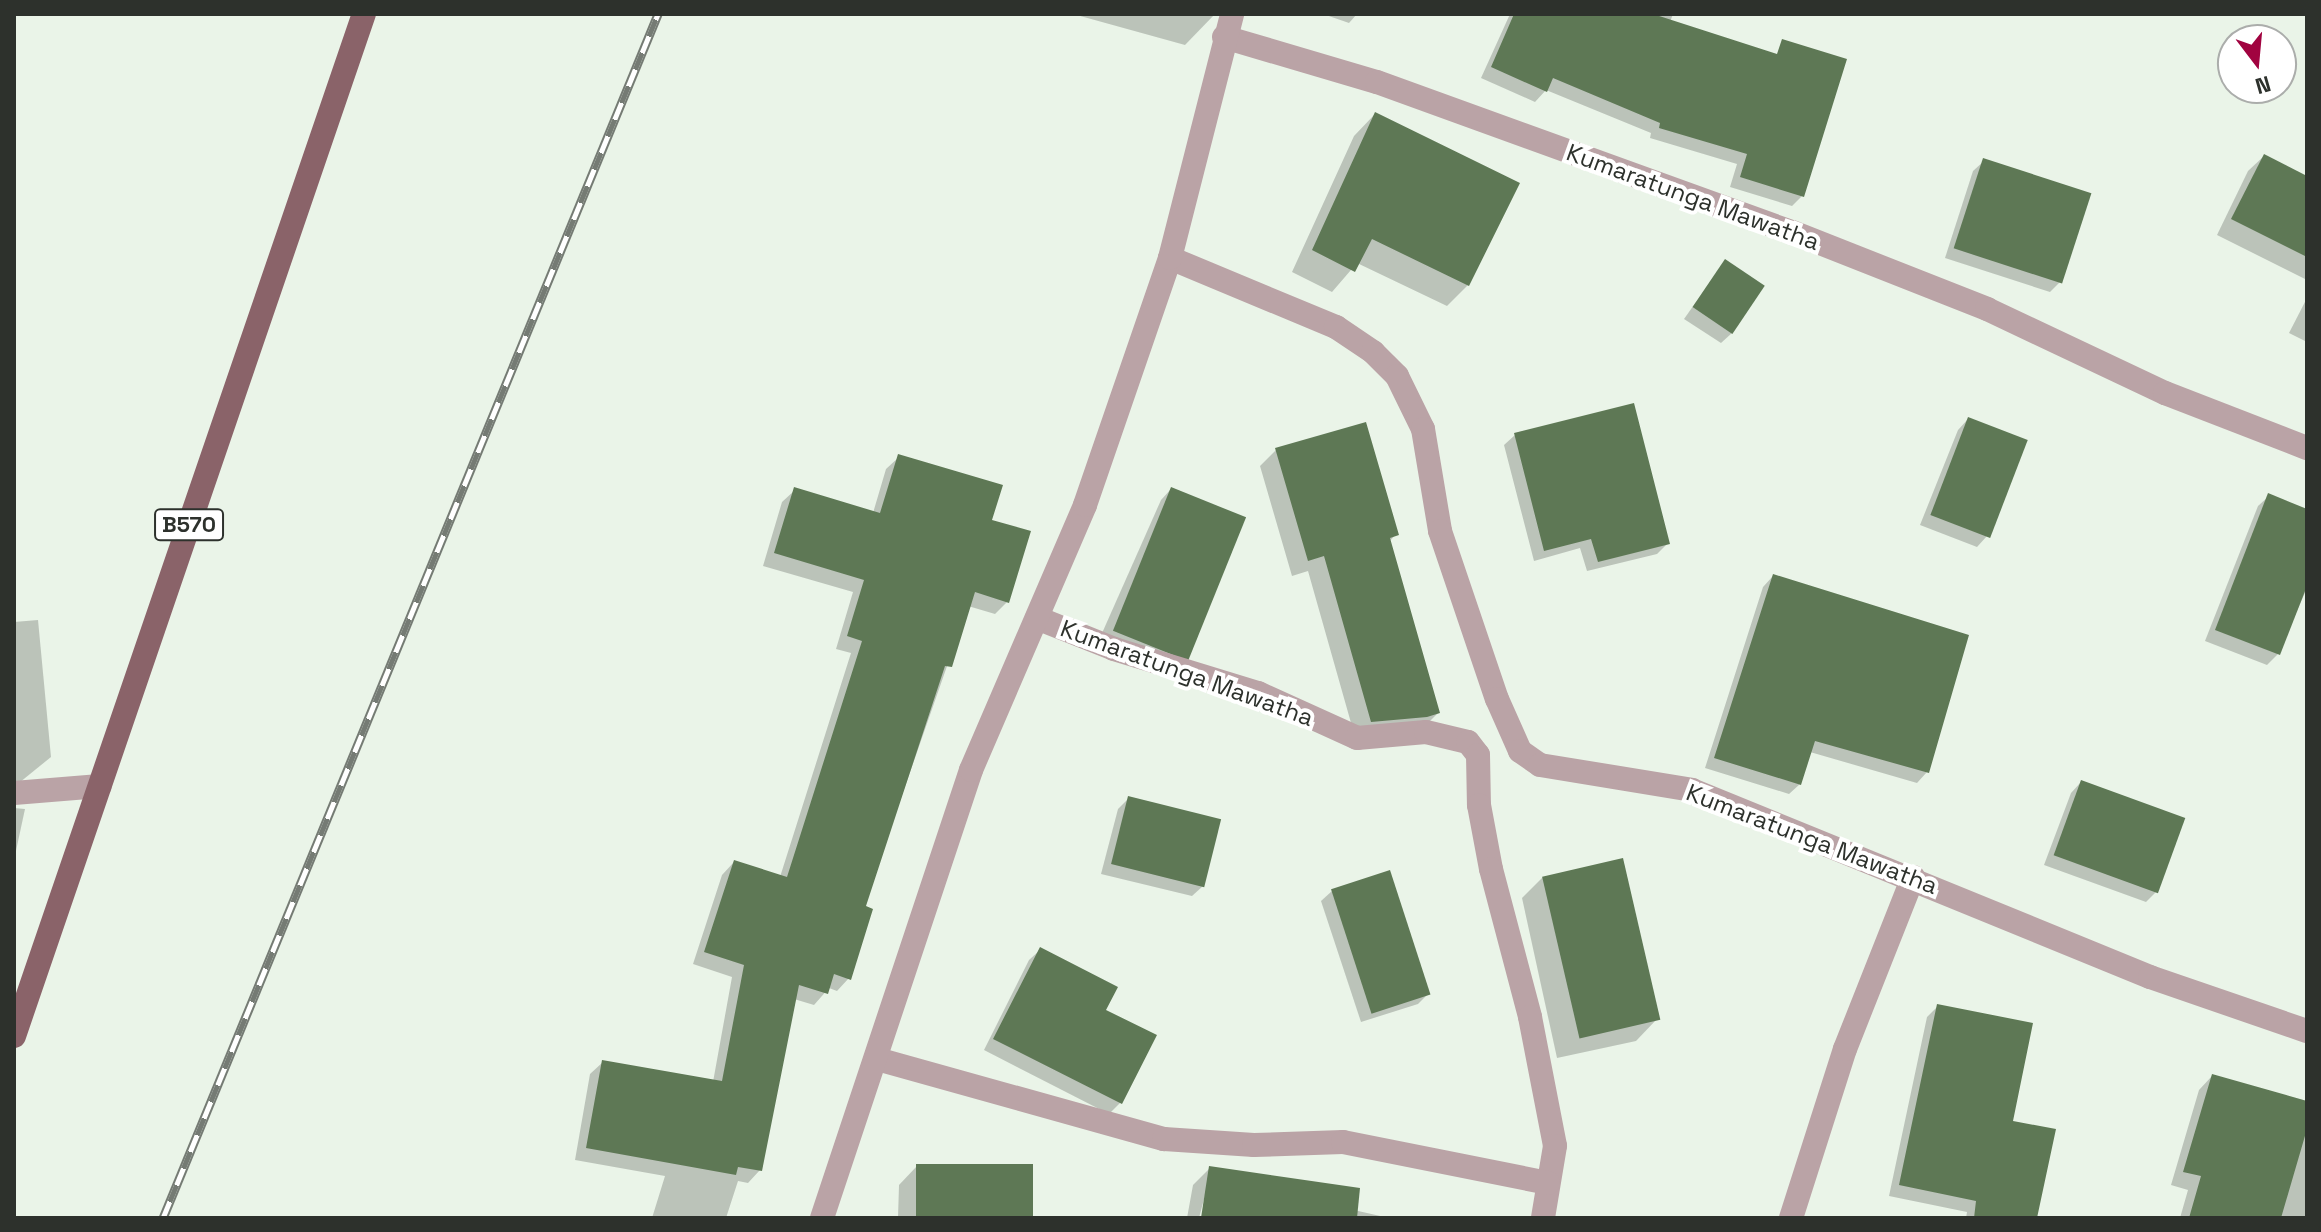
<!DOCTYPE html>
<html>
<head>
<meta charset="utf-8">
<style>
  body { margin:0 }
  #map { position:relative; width:2321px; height:1232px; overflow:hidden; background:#eaf4e8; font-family:"Space Grotesk",sans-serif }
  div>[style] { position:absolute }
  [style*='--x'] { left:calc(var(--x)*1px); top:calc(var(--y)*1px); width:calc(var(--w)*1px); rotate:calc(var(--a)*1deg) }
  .shadow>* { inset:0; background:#0003 }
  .building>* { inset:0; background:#5e7855; transform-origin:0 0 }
  .street>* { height:24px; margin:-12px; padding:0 12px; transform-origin:12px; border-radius:12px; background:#baa3a6 }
  .primary>* { height:24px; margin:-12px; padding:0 12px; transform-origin:12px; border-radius:12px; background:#8a6369 }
  .rail>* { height:9px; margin-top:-4.5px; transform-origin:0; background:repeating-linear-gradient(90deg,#fff 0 18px,#757b74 0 36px); box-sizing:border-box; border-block:2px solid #757b74 }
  span { translate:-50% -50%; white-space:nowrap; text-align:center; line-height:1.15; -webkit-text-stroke:8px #fff; paint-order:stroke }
  .shield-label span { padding:2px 6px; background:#fff; border:2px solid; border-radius:6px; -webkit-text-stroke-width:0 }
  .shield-label { font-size:22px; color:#2d312c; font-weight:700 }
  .street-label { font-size:24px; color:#2d312c }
  .frame { position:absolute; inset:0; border:16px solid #2d312c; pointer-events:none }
  .north { position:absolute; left:2217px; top:24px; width:80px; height:80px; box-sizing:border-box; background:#fff; border:2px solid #abadab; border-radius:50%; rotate:164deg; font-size:22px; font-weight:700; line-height:32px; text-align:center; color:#2d312c }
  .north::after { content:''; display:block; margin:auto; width:28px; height:36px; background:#a10340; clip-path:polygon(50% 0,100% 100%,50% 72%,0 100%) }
</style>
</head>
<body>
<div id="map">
  <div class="shadow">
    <i style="clip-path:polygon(1073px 14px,1215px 14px,1185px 45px)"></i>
    <i style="clip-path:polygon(1323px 14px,1357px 14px,1349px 23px)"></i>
    <i style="clip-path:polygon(1510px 14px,1673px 14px,1670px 22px,1802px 196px,1792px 206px,1730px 187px,1737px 164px,1650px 138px,1651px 133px,1546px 90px,1535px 102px,1481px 78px)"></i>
    <i style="clip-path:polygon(1375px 114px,1468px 285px,1447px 306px,1357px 263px,1332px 292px,1292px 272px,1354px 136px)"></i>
    <i style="clip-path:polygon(2264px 156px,2307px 178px,2307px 280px,2217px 235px,2248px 171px)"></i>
    <i style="clip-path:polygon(1984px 161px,2061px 281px,2050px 292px,1945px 258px,1973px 171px)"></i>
    <i style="clip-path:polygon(1725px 261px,1732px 333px,1721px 343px,1684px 319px)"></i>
    <i style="clip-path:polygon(2307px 298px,2307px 342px,2289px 333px)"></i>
    <i style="clip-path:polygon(1968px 419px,1987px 536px,1977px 547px,1920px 525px,1958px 430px)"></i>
    <i style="clip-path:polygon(1515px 435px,1668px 543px,1657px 554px,1587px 571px,1580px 548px,1534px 561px,1504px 445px)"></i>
    <i style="clip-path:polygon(1276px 450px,1396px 534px,1389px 542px,1438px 713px,1422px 729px,1355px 737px,1308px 571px,1292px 576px,1260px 466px)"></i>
    <i style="clip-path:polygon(899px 457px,990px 522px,1007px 602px,995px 614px,968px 606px,863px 907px,849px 978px,837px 991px,829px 988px,814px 1005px,794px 999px,760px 1170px,748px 1183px,738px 1181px,726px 1218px,652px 1218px,665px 1176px,575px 1160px,590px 1074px,603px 1062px,713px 1082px,732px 977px,693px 964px,722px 875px,734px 862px,780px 877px,851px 653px,836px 649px,853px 592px,763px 566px,782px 502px,795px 490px,873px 513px,886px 469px)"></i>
    <i style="clip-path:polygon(1171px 489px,1183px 654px,1172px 664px,1099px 640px,1161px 500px)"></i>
    <i style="clip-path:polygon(2269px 496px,2307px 511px,2307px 588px,2278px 654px,2267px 665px,2205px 641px,2258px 506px)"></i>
    <i style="clip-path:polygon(1773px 576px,1927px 772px,1917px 783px,1810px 752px,1800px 784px,1789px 794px,1705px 768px,1763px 587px)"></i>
    <i style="clip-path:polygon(38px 620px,51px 757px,14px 787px,14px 622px)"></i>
    <i style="clip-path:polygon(2081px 782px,2157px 891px,2146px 902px,2044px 865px,2071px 793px)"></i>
    <i style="clip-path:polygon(1129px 798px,1203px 886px,1192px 896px,1101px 874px,1118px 809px)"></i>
    <i style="clip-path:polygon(14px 808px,25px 809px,14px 860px)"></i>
    <i style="clip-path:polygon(1543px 877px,1657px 1019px,1636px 1041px,1557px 1058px,1522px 898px)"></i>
    <i style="clip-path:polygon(1332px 891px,1429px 993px,1418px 1004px,1361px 1022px,1321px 901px)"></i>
    <i style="clip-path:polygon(1040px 950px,1103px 1011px,1120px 1103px,1109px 1114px,984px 1050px,1029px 960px)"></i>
    <i style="clip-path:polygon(1938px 1006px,2011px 1122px,2035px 1218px,1966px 1218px,1967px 1212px,1889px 1196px,1927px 1017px)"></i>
    <i style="clip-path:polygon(2212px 1076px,2307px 1103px,2307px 1218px,2180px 1218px,2188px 1190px,2171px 1185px,2199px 1090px)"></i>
    <i style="clip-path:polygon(917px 1166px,1031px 1218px,898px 1218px,899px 1185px)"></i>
    <i style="clip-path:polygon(1210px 1168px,1301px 1198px,1389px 1218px,1203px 1218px,1208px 1184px,1199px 1218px,1187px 1218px,1193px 1185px)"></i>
  </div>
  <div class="building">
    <i style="clip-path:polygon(1514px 14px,1653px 14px,1777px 54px,1782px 39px,1847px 59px,1804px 197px,1740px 177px,1747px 154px,1659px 128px,1660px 123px,1553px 78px,1547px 92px,1491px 67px)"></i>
    <i style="clip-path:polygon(1375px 112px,1520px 183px,1469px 286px,1372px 239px,1355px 272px,1312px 250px)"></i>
    <i style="clip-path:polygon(2264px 154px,2307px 176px,2307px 257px,2231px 219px)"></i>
    <i style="left:1983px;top:158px;width:114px;height:95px;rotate:18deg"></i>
    <i style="left:1725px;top:259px;width:48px;height:58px;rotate:34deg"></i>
    <i style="clip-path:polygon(1634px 403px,1670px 544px,1598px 562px,1591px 539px,1544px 551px,1514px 433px)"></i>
    <i style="left:1968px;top:417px;width:64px;height:105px;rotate:21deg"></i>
    <i style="clip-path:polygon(1366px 422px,1399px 535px,1390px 538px,1440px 713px,1427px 717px,1371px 722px,1324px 556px,1308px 561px,1275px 448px)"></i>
    <i style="clip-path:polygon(898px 454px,1003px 485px,992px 520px,1031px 531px,1009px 603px,975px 592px,952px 667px,945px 666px,866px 906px,873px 909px,851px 980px,834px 974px,828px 994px,799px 985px,762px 1171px,738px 1167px,736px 1175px,586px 1148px,602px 1060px,722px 1081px,744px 965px,704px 952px,734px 860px,787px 877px,862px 641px,847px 636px,864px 580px,774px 553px,794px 487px,880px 513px)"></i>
    <i style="left:1171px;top:487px;width:81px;height:155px;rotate:22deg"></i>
    <i style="clip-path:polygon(2268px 493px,2307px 509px,2307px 586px,2280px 655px,2215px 630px)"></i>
    <i style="clip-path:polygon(1773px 574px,1969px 635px,1929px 773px,1815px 741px,1801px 785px,1714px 758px)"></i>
    <i style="left:2081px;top:780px;width:111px;height:80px;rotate:20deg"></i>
    <i style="left:1128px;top:796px;width:96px;height:70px;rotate:14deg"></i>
    <i style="left:1623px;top:858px;width:166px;height:83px;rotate:77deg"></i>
    <i style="left:1390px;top:870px;width:131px;height:62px;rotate:72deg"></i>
    <i style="clip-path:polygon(1040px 947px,1118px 987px,1106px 1010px,1157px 1035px,1122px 1104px,993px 1039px)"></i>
    <i style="clip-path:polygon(1937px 1004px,2033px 1023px,2013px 1121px,2056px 1129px,2037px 1218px,1974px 1218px,1976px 1201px,1899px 1185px)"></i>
    <i style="clip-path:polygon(2212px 1074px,2307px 1101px,2307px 1129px,2281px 1218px,2189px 1218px,2201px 1176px,2183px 1172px)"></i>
    <i style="left:916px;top:1164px;width:117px;height:54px"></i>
    <i style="clip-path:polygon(1209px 1166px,1360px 1188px,1357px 1218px,1201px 1218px)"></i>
  </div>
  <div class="street">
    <i style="--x:1224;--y:37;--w:159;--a:16.4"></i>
    <i style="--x:1377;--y:82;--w:441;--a:19.9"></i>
    <i style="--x:1792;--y:232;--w:210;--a:21.5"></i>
    <i style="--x:1987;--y:309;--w:197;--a:25.3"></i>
    <i style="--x:2165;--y:393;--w:152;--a:21.2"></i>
    <i style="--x:1170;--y:258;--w:180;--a:22.6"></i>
    <i style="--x:1336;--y:327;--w:45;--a:34"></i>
    <i style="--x:1373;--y:352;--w:34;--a:45"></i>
    <i style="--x:1397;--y:376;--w:59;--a:63.9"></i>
    <i style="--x:1423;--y:429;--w:103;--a:80.5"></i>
    <i style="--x:1440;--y:531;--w:177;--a:71.3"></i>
    <i style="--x:1497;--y:699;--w:57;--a:66.1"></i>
    <i style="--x:1520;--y:751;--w:24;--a:35"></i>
    <i style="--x:1540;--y:765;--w:154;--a:9.3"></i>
    <i style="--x:1692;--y:790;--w:495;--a:22.2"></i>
    <i style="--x:2150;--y:977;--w:166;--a:19"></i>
    <i style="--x:1037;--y:618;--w:83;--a:21.9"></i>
    <i style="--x:1114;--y:649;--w:151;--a:17"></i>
    <i style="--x:1258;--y:693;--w:109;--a:24.4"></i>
    <i style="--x:1357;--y:738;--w:69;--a:-5"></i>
    <i style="--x:1426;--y:732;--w:43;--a:13.4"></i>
    <i style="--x:1468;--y:742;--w:16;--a:52"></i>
    <i style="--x:1478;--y:755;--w:50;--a:88.9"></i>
    <i style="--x:1479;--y:805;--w:65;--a:79.4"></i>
    <i style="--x:1491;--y:869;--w:153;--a:75.2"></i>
    <i style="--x:1530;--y:1017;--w:131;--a:79"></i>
    <i style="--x:1555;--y:1146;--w:73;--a:99.5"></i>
    <i style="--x:14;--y:793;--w:86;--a:-4.7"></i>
    <i style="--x:877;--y:1059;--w:298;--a:15.6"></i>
    <i style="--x:1164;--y:1139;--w:90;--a:3.8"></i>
    <i style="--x:1254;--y:1145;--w:89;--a:-1.9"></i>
    <i style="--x:1343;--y:1142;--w:209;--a:11.3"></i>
    <i style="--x:822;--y:1218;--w:472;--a:-71.6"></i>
    <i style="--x:971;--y:770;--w:288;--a:-66.7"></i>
    <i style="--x:1085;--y:505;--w:261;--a:-71"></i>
    <i style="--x:1170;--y:258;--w:252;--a:-75.7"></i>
    <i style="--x:1791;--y:1218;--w:177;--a:-72.3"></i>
    <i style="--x:1845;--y:1049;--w:185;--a:-68.4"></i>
  </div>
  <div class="primary">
    <i style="--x:14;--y:1036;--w:1080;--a:-71.1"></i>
  </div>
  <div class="rail">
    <i style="--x:163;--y:1218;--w:1302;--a:-67.65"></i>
  </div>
  <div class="shield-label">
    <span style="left:189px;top:525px">B570</span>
  </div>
  <div class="street-label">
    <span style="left:1693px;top:197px;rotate:20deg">Kumaratunga Mawatha</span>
    <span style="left:1187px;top:673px;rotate:20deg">Kumaratunga Mawatha</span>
    <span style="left:1812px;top:839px;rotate:21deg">Kumaratunga Mawatha</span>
  </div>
  <div class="frame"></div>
  <div class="north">N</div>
</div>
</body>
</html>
